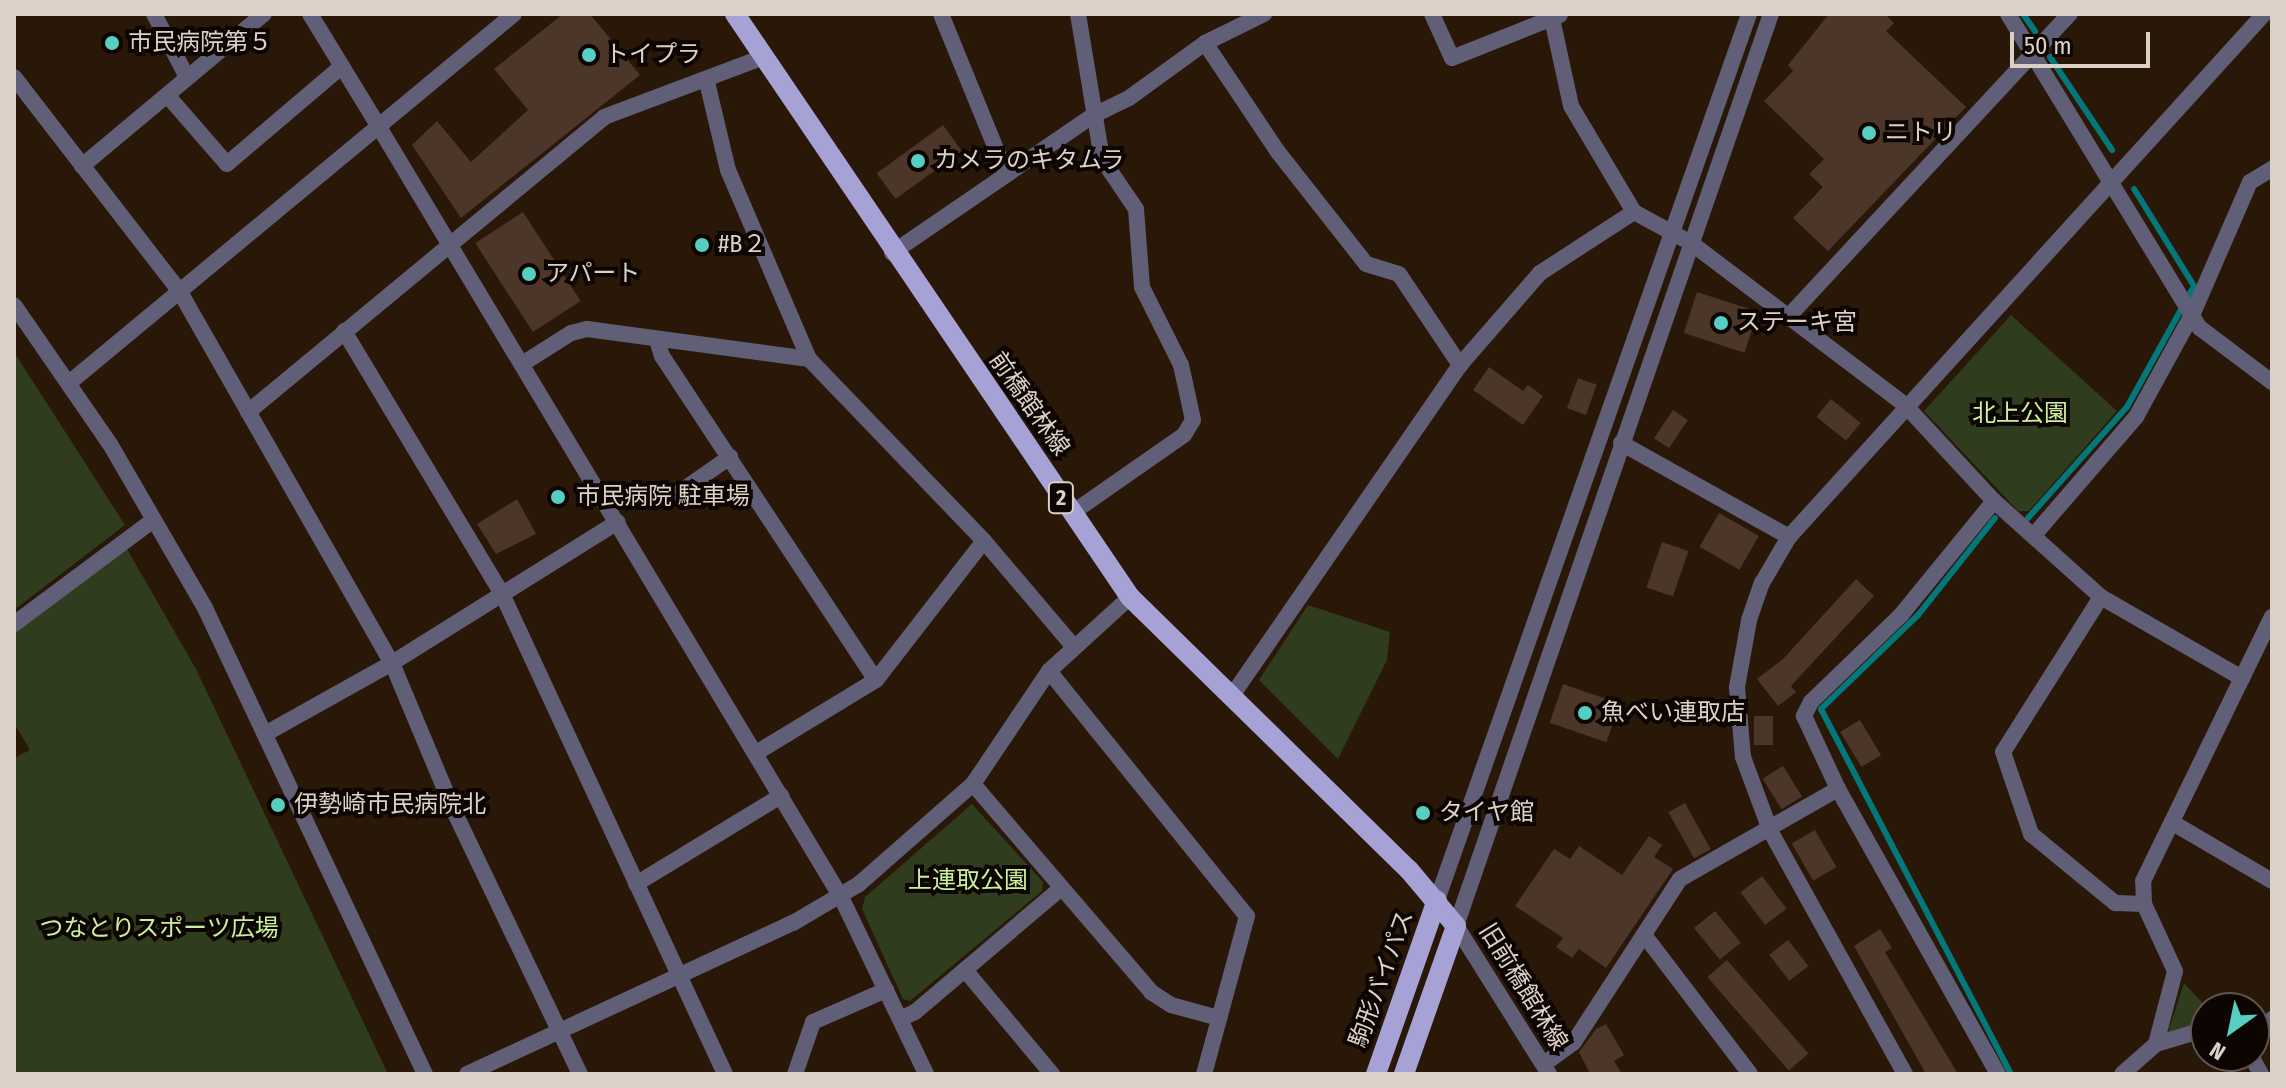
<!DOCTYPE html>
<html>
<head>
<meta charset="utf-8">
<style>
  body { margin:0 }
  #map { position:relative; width:2286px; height:1088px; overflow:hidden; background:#291708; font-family:"Fira Sans Condensed","Noto Sans JP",sans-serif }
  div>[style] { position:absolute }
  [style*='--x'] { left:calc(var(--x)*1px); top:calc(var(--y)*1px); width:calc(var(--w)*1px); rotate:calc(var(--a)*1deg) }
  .green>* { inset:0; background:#2f3c1d }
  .stream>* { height:6px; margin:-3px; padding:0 3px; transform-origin:3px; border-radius:3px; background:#04777a }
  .building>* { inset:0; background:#4c3529; transform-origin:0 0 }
  .minor>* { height:16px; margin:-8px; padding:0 8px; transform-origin:8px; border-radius:8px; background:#605f77 }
  .tertiary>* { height:16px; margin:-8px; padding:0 8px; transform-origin:8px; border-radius:8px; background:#605f77 }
  .primary>* { height:20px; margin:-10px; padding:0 10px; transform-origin:10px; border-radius:10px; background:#a6a2d6 }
  .dots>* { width:22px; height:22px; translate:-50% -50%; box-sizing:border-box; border:4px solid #0c0502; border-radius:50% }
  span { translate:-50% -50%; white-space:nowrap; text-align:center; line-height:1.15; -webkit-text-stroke:8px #0c0502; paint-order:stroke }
  .shield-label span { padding:2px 6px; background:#0c0502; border:2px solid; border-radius:6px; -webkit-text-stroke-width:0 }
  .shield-label { font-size:22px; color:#ddd0c7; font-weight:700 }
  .poi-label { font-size:24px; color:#ddd0c7 }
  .left { translate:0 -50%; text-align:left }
  .street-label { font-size:24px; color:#ddd0c7 }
  .park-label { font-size:24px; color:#cbf09b }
  .frame { position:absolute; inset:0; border:16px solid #ddd0c7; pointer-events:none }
  .north { position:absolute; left:2190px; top:992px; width:80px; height:80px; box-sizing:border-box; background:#0c0502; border:2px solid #605651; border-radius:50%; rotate:213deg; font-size:22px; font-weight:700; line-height:32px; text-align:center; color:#ddd0c7 }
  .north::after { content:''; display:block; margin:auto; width:28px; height:36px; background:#57cec2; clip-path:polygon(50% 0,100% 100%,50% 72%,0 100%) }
  .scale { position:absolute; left:2010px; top:32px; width:140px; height:36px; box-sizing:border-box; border:4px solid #ddd0c7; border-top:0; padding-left:10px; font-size:24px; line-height:28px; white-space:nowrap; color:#ddd0c7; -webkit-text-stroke:6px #0c0502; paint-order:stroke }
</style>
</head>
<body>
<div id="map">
  <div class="green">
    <i style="clip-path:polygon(2011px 315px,2117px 411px,2029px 511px,2018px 511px,1924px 411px)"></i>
    <i style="clip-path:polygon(14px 352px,125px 525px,14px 610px)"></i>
    <i style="clip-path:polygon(127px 549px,196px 669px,388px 1074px,14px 1074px,14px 758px,30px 750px,14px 723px,14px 633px)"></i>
    <i style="clip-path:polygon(1308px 605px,1390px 632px,1387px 660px,1338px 759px,1259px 680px)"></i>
    <i style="clip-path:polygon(972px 804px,1043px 882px,1042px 891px,910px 1001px,903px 999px,862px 909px,865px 897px)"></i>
    <i style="clip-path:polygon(2184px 983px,2207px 1008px,2206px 1022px,2168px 1032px)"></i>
  </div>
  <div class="stream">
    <i style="--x:2023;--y:14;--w:21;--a:55"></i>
    <i style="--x:2050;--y:57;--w:112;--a:56.3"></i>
    <i style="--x:1995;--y:518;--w:124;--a:128.4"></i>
    <i style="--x:1918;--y:615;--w:135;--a:135.9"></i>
    <i style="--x:1821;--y:709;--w:411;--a:62.5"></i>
    <i style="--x:2028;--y:518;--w:149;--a:-48.3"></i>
    <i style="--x:2127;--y:407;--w:138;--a:-61"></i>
    <i style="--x:2194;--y:286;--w:114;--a:-121.7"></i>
  </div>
  <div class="building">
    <i style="clip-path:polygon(563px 14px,590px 14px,640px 75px,461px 218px,412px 145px,437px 121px,471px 162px,528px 110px,494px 69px)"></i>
    <i style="clip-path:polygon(1829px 14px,1885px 14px,1894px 23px,1886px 31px,1966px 107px,1828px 251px,1793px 218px,1823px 187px,1809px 174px,1824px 159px,1764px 101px,1793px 71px,1788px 65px)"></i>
    <i style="left:943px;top:125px;width:32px;height:82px;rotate:54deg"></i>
    <i style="left:523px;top:212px;width:106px;height:57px;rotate:57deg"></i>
    <i style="left:1697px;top:292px;width:64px;height:43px;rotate:18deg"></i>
    <i style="clip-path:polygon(1489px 367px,1523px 391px,1528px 385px,1543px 396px,1523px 425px,1473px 390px)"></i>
    <i style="left:1578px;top:378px;width:20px;height:32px;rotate:20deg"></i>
    <i style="left:1831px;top:399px;width:38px;height:23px;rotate:39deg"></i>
    <i style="left:1673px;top:410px;width:18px;height:34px;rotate:34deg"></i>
    <i style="clip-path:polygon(517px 499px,536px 534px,496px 554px,477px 524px)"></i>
    <i style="left:1719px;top:513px;width:46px;height:39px;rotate:30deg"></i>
    <i style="left:1662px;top:542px;width:28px;height:48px;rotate:19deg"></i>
    <i style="clip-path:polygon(1856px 579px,1874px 596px,1791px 686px,1796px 692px,1778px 706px,1757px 679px,1783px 659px)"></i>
    <i style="left:1563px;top:684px;width:60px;height:41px;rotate:19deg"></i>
    <i style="left:1754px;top:716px;width:19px;height:29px"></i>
    <i style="left:1860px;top:720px;width:41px;height:23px;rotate:59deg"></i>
    <i style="left:1783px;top:766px;width:36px;height:24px;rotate:58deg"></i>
    <i style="left:1685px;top:803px;width:53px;height:19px;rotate:61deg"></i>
    <i style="left:1815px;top:830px;width:43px;height:27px;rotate:60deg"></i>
    <i style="clip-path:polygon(1649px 836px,1662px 845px,1654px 857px,1673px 869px,1606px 968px,1579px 949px,1572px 958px,1556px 947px,1563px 938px,1515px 906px,1554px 849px,1570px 859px,1579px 846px,1622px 875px)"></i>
    <i style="left:1762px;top:876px;width:41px;height:27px;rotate:53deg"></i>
    <i style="left:1715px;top:911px;width:41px;height:27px;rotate:51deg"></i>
    <i style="clip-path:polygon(1880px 929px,1892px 948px,1885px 952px,1958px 1074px,1926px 1074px,1854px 946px)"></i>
    <i style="left:1788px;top:940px;width:33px;height:24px;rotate:52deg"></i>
    <i style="left:1727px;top:960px;width:124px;height:26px;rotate:49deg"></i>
    <i style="clip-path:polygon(1606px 1024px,1624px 1055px,1614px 1061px,1622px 1074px,1590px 1074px,1579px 1052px,1596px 1029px)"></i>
  </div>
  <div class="minor">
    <i style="--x:154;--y:14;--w:71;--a:62.4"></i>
    <i style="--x:310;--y:14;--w:132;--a:58.6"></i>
    <i style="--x:941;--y:14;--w:170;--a:67.8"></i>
    <i style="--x:1432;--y:14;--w:48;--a:65.6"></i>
    <i style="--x:1452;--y:58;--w:116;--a:-21.7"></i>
    <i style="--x:1551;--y:14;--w:94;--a:77.7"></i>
    <i style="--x:1571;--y:106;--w:123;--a:59.3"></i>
    <i style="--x:1634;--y:212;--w:65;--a:28.5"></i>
    <i style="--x:1691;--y:243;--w:268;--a:37.1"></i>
    <i style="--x:1905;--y:405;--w:131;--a:47.2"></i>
    <i style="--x:1994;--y:501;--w:144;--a:41.9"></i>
    <i style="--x:2101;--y:597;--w:183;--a:122.3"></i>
    <i style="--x:2003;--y:752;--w:87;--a:71.1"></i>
    <i style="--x:2031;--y:834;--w:109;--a:39.4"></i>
    <i style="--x:2115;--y:903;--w:29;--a:2"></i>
    <i style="--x:2008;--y:14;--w:368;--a:58.6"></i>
    <i style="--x:2200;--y:328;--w:90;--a:36.9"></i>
    <i style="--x:1205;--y:43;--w:131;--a:56.2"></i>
    <i style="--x:1278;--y:152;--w:142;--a:51.8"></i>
    <i style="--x:1366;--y:264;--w:34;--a:17"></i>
    <i style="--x:1399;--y:274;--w:110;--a:56.2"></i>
    <i style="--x:14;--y:77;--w:272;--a:52.3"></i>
    <i style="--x:180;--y:292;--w:427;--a:60.3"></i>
    <i style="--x:392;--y:663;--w:158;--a:67.3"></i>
    <i style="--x:453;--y:809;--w:294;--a:64.4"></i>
    <i style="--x:707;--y:82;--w:90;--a:76.6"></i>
    <i style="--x:728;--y:170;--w:206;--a:66.8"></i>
    <i style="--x:809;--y:359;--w:252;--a:46.1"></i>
    <i style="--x:984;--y:541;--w:139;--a:49.7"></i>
    <i style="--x:167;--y:95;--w:91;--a:49"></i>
    <i style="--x:227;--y:164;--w:151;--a:-40.4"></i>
    <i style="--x:82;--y:166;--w:237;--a:-39.9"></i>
    <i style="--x:892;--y:253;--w:242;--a:-34.4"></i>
    <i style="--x:1092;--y:116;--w:41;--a:-25.9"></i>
    <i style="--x:1129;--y:98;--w:94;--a:-35.9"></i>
    <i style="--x:1205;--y:43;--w:66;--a:-26.2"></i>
    <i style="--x:1788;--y:317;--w:414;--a:-47.1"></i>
    <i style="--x:344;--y:331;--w:309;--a:59"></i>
    <i style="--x:503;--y:596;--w:527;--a:65.09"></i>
    <i style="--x:657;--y:340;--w:17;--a:73"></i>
    <i style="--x:662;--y:356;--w:388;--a:56.6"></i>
    <i style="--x:522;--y:364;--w:58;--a:-32.3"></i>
    <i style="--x:571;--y:333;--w:16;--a:-14"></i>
    <i style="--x:587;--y:329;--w:224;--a:7.7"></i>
    <i style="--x:248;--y:412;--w:462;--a:-39.6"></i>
    <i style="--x:604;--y:117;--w:171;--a:-20.6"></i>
    <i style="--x:1621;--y:443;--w:193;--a:29.2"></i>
    <i style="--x:677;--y:494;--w:65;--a:-34.9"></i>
    <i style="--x:1994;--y:501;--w:146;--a:129.2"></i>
    <i style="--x:1902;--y:614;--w:127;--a:136"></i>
    <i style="--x:1811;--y:702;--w:16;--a:117"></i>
    <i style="--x:1804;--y:716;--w:81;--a:65"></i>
    <i style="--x:1838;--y:789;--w:327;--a:60.7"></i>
    <i style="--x:1072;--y:513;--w:136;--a:-34.9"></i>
    <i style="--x:1184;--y:435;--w:17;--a:-59"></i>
    <i style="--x:1193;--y:420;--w:56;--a:-102.3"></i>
    <i style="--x:1181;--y:365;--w:87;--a:-116.6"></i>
    <i style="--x:1142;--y:287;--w:78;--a:-94.4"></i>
    <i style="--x:1136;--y:209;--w:60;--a:-124.2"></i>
    <i style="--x:1102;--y:159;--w:147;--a:-99.4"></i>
    <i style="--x:2034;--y:535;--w:156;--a:-49.2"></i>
    <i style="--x:2136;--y:417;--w:119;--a:-61.3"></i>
    <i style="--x:2193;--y:313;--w:143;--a:-66.5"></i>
    <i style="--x:2250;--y:182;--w:26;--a:-31"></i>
    <i style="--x:2101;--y:597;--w:163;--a:29.9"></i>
    <i style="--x:14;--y:624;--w:172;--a:-36.7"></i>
    <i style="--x:1049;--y:671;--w:315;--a:51.1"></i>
    <i style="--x:1247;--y:916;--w:164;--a:105.2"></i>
    <i style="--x:1231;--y:697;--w:403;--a:-55.4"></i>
    <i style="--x:1460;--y:365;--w:122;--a:-49"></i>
    <i style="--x:1540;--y:273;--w:112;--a:-33"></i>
    <i style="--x:265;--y:734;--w:145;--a:-29.2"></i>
    <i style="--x:392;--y:663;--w:266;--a:-32"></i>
    <i style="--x:756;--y:753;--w:140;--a:-31.3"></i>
    <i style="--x:876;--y:680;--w:176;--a:-52.2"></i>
    <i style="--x:973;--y:784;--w:274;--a:49.4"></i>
    <i style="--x:1151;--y:992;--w:24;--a:33"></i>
    <i style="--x:1171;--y:1005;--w:50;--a:15.2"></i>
    <i style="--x:2173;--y:823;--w:115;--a:30.4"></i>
    <i style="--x:636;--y:884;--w:170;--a:-31.3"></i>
    <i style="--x:1645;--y:936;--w:173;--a:52.7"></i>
    <i style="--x:965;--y:970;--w:136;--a:50.1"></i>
    <i style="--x:900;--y:1019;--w:17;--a:-25"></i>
    <i style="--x:915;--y:1012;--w:192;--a:-40.3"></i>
    <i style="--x:2156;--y:1044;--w:75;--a:-75.4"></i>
    <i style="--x:2175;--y:971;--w:74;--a:-114.8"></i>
    <i style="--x:2144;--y:904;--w:23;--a:-92"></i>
    <i style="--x:2143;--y:881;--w:294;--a:-64"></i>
    <i style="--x:2254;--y:1044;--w:31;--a:-54"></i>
    <i style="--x:2251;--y:1056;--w:21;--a:61"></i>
    <i style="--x:1544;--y:1064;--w:37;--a:-36"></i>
    <i style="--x:1574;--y:1042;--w:194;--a:-57"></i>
    <i style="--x:1680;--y:879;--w:182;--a:-29.7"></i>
    <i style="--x:795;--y:1074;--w:55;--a:-70.9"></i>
    <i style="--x:813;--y:1022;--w:80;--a:-23.7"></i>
    <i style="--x:2122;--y:1074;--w:45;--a:-41.4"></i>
    <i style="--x:2156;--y:1044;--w:52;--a:-16.7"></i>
  </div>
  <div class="tertiary">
    <i style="--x:379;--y:127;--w:898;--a:59.04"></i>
    <i style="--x:841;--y:897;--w:196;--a:64.3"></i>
    <i style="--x:14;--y:305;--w:169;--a:55.4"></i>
    <i style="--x:110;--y:444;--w:190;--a:59.9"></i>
    <i style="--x:205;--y:608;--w:515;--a:64.73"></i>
    <i style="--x:69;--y:383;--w:578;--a:-39.67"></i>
    <i style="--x:1437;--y:900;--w:939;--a:-70.6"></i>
    <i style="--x:467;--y:1074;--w:359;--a:-24.9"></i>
    <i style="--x:793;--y:923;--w:77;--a:-30.6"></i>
    <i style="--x:859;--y:884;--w:152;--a:-41.3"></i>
    <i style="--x:973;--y:784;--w:136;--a:-56.1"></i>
    <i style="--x:1049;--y:671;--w:110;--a:-42.4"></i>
    <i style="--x:1549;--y:1074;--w:175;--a:-122.1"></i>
    <i style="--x:1456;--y:926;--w:965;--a:-70.95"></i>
    <i style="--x:1905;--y:1074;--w:279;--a:-119"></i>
    <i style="--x:1770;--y:830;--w:78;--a:-110.3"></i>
    <i style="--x:1743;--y:757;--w:70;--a:-94.9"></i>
    <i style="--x:1737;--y:687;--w:68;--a:-79.8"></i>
    <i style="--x:1749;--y:620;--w:39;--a:-71"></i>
    <i style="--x:1762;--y:583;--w:53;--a:-59.6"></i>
    <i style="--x:1789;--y:537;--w:707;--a:-47.75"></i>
  </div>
  <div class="primary">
    <i style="--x:735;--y:14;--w:704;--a:55.88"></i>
    <i style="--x:1130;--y:597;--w:390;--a:44.4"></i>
    <i style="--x:1409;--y:870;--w:73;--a:50"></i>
    <i style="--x:1456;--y:926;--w:157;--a:109.4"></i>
    <i style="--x:1376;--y:1074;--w:184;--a:-70.7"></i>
  </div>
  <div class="dots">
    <i style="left:112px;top:43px;background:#57cec2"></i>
    <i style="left:589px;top:55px;background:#57cec2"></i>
    <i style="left:1869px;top:133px;background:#57cec2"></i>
    <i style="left:918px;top:161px;background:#57cec2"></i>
    <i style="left:702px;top:245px;background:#57cec2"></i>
    <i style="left:529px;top:274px;background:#57cec2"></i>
    <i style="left:1721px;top:323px;background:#57cec2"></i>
    <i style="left:558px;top:497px;background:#57cec2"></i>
    <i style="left:1585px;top:713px;background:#57cec2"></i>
    <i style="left:278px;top:805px;background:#57cec2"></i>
    <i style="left:1423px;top:813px;background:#57cec2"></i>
  </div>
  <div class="shield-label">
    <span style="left:1061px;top:498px">2</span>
  </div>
  <div class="poi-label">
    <span class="left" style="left:128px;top:43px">市民病院第５</span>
    <span class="left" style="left:605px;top:55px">トイプラ</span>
    <span class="left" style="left:1885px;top:133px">ニトリ</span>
    <span class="left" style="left:934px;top:161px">カメラのキタムラ</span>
    <span class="left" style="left:718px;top:245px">#B２</span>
    <span class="left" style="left:545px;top:274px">アパート</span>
    <span class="left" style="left:1737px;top:323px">ステーキ宮</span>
    <span class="left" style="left:576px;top:497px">市民病院 駐車場</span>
    <span class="left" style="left:1601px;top:713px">魚べい連取店</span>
    <span class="left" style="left:294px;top:805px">伊勢崎市民病院北</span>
    <span class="left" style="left:1439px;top:813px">タイヤ館</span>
  </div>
  <div class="street-label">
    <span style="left:1029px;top:404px;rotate:55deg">前橋館林線</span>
    <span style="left:1382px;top:979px;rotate:-70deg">駒形バイパス</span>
    <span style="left:1523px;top:987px;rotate:58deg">旧前橋館林線</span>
  </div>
  <div class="park-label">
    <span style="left:2020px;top:414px">北上公園</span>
    <span style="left:968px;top:881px">上連取公園</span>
    <span style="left:159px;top:929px">つなとりスポーツ広場</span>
  </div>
  <div class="frame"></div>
  <div class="north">N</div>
  <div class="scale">50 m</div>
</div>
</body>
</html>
